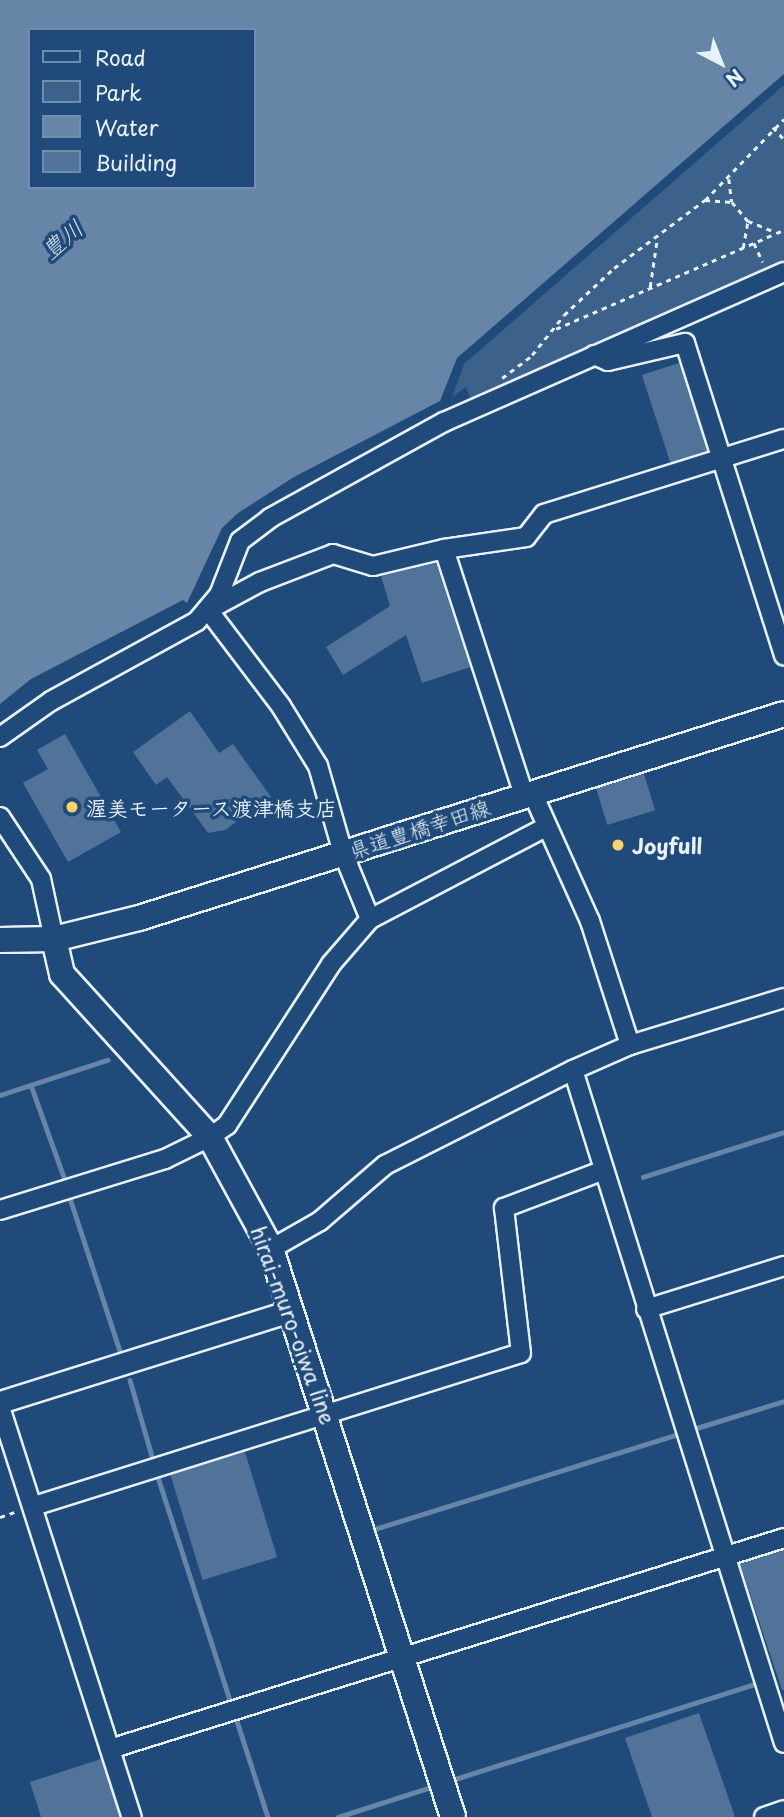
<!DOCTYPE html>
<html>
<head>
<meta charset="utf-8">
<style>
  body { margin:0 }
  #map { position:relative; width:784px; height:1817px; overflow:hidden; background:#1f4a7a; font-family:"Playpen Sans","Klee One",sans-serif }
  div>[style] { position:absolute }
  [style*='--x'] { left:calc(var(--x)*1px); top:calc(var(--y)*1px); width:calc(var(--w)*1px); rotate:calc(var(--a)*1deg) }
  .green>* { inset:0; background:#3c628c }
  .water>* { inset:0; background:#6685a7 }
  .stream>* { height:4.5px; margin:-2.25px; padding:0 2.25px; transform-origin:2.25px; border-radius:2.25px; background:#6685a7 }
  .building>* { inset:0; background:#517399; transform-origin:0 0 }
  .path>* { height:2.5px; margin-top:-1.25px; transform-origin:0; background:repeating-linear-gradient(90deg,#e8f1f8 0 5px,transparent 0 10px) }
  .roads { filter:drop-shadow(2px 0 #e8f1f8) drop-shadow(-2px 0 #e8f1f8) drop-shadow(0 2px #e8f1f8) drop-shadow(0 -2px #e8f1f8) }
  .minor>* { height:18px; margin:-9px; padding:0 9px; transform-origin:9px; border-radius:9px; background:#1f4a7a }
  .tertiary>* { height:21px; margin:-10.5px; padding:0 10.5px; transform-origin:10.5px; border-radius:10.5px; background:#1f4a7a }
  .secondary>* { height:24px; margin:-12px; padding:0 12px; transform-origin:12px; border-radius:12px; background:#1f4a7a }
  .dots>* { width:19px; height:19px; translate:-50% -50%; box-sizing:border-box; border:4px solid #1f4a7a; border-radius:50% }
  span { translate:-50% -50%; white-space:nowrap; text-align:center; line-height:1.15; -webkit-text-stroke:7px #1f4a7a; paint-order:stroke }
  .poi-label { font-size:21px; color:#e8f1f8; font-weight:700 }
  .left { translate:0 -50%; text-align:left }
  .street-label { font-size:21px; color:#e8f1f8 }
  .water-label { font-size:23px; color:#d4e1ec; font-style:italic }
  .legend { position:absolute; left:28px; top:28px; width:228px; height:161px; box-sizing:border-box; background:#1f4a7a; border:2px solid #6f8dac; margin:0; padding:9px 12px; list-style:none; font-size:21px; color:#e8f1f8 }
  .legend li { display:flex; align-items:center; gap:14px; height:35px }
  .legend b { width:35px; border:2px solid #6f8dac }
  .north { position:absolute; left:686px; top:28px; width:70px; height:70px; -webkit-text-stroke:5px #1f4a7a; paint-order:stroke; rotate:138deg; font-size:19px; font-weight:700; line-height:28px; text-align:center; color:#e8f1f8 }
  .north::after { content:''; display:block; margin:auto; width:24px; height:32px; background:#e8f1f8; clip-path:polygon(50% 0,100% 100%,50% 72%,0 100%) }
</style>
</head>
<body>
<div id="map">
  <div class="green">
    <i style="clip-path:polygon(784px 85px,784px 266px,472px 403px,466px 387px,452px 397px,464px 364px)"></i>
  </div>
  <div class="water">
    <i style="clip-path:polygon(evenodd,0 0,784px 0,784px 74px,457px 358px,440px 401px,294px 477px,238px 513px,222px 528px,187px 603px,183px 600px,31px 679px,0 704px,0 0,30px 30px,254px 30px,254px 187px,30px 187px,30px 30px)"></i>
  </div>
  <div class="stream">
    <i style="--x:31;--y:1085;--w:104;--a:70.3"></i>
    <i style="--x:0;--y:1095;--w:113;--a:-18.1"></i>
    <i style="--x:643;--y:1177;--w:148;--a:-17.7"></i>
    <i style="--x:70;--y:1198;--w:164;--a:71.9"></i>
    <i style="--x:130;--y:1380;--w:86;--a:73.9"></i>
    <i style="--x:690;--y:1430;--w:98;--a:-17.1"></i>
    <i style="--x:157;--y:1474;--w:244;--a:72.1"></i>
    <i style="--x:375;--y:1529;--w:322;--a:-17.4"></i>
    <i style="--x:236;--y:1718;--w:104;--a:72.1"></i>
    <i style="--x:449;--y:1781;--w:324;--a:-17.6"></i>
    <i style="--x:338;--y:1817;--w:101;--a:-17.9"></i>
  </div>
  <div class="building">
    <i style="left:679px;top:363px;width:92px;height:39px;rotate:72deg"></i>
    <i style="clip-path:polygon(436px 563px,470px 667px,422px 683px,406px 635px,343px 675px,326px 647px,390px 606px,381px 576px)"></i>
    <i style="clip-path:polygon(190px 711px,219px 753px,233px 744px,271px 797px,225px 830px,208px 833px,167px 777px,156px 785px,133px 752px)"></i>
    <i style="clip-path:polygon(65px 734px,121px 832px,68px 862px,23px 783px,48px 769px,37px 750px)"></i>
    <i style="left:644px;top:774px;width:38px;height:50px;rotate:73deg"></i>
    <i style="left:245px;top:1452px;width:110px;height:78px;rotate:73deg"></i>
    <i style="clip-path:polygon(784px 1550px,784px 1690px,782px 1690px,740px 1564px)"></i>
    <i style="clip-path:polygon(699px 1713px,735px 1817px,652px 1817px,625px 1738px)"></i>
    <i style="clip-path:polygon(101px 1759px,120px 1817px,41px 1817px,30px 1782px)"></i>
  </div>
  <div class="path">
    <i style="--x:773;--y:127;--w:15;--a:48"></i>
    <i style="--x:729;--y:179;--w:23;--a:83"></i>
    <i style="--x:732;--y:202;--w:25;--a:50"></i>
    <i style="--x:748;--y:221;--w:29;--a:22"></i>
    <i style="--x:705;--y:200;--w:27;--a:4"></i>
    <i style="--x:754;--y:243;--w:21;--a:65"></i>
    <i style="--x:743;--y:248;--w:27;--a:-80"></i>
    <i style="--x:650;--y:287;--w:49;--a:-81.7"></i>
    <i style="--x:556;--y:329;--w:249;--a:-23.5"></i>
    <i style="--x:502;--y:378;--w:38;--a:-37"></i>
    <i style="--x:532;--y:355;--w:51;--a:-51.3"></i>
    <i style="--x:564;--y:315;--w:69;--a:-43.2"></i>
    <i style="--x:614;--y:268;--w:114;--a:-36.8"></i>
    <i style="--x:705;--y:200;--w:113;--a:-45.7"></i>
    <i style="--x:0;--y:1517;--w:18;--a:-19"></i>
  </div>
  <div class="roads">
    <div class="minor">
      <i style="--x:594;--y:355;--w:15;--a:23"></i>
      <i style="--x:608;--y:361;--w:79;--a:-13.2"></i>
      <i style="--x:685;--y:343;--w:328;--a:72.4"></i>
      <i style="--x:444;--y:549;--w:259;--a:72"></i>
      <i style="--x:0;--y:737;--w:62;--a:-35.2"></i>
      <i style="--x:51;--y:701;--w:166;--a:-28.7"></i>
      <i style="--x:197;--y:621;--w:34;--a:-50"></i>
      <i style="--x:219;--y:595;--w:58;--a:-68.7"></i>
      <i style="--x:240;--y:541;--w:38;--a:-37"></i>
      <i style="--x:270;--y:518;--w:199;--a:-28.9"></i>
      <i style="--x:444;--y:422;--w:372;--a:-23.8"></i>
      <i style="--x:532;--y:792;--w:141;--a:65.8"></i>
      <i style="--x:590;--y:921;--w:130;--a:72.1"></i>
      <i style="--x:0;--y:817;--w:74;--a:56.5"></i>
      <i style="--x:41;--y:879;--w:61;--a:77.8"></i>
      <i style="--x:370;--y:919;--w:71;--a:-112.2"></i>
      <i style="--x:343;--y:853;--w:91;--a:-106"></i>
      <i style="--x:318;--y:766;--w:70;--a:-121.7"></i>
      <i style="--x:281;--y:706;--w:121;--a:-127.2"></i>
      <i style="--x:208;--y:610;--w:59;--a:-28.3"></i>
      <i style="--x:260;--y:582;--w:78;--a:-21"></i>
      <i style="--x:333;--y:554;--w:42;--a:16.7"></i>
      <i style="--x:373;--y:566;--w:73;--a:-13.5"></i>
      <i style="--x:444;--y:549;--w:83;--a:-8.3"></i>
      <i style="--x:526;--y:537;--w:29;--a:-52"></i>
      <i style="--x:544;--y:514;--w:251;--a:-17.4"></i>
      <i style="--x:573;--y:1070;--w:705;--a:72.59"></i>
      <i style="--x:0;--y:1210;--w:173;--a:-17.2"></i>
      <i style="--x:165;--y:1159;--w:50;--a:-26.1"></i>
      <i style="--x:210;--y:1137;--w:21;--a:-35"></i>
      <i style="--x:227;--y:1125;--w:192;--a:-57.1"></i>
      <i style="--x:331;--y:964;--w:60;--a:-49.1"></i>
      <i style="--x:370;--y:919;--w:199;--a:-27.6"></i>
      <i style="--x:271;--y:1249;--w:56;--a:-29.7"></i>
      <i style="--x:320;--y:1221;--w:86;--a:-40.7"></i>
      <i style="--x:385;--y:1165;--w:211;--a:-26.8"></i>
      <i style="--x:573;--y:1070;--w:62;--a:-23.7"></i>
      <i style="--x:630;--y:1045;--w:161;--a:-17"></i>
      <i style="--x:646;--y:1309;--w:145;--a:-17.3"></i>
      <i style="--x:0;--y:1407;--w:431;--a:72.2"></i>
      <i style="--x:34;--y:1506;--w:510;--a:-17.44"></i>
      <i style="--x:521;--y:1353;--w:146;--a:-96.7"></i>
      <i style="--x:504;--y:1208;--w:107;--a:-20.8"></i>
      <i style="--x:110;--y:1749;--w:706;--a:-17.38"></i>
      <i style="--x:764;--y:1817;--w:21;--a:-19"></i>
    </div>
    <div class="tertiary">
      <i style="--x:0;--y:1402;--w:304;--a:-17.4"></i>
    </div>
    <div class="secondary">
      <i style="--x:54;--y:939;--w:36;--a:77"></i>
      <i style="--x:62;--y:974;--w:220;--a:47.8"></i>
      <i style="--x:210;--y:1137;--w:128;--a:61.4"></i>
      <i style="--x:271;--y:1249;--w:596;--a:72.23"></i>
      <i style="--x:0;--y:940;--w:54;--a:-1.1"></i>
      <i style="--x:54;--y:939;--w:88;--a:-13.9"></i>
      <i style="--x:139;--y:918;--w:676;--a:-17.55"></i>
    </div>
  </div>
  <div class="dots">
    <i style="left:72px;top:807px;background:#ffd166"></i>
    <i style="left:618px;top:845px;background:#ffd166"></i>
  </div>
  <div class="poi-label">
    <span class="left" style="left:86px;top:807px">渥美モータース渡津橋支店</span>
    <span class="left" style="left:632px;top:845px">Joyfull</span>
  </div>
  <div class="street-label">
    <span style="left:419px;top:828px;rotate:-18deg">県道豊橋幸田線</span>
    <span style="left:294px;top:1325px;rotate:70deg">hirai-muro-oiwa line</span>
  </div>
  <div class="water-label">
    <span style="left:62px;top:239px;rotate:-40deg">豊川</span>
  </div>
  <ul class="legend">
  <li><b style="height:9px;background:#1f4a7a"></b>Road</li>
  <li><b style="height:19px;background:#3c628c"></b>Park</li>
  <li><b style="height:19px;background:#6685a7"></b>Water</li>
  <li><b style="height:19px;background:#517399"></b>Building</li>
  </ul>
  <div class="north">N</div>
</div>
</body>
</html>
